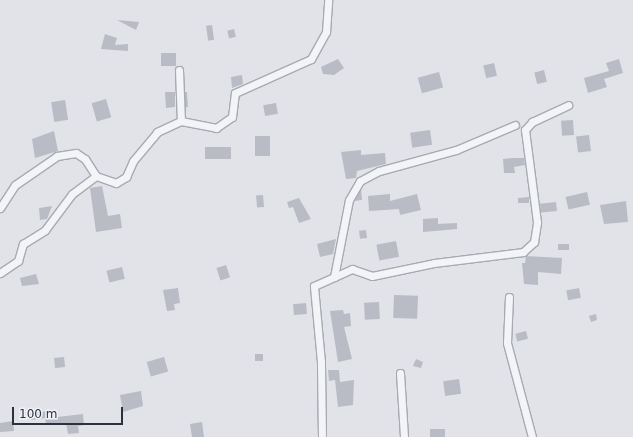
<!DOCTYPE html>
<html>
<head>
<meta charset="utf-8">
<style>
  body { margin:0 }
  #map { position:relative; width:633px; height:437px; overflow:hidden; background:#e1e3e8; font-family:"DejaVu Sans",sans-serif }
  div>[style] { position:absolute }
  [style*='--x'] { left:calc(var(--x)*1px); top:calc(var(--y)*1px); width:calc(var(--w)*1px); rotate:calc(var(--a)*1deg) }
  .building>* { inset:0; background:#b9bcc5; transform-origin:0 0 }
  .roads { filter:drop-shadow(1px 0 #a7aab2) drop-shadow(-1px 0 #a7aab2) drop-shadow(0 1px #a7aab2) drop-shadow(0 -1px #a7aab2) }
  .minor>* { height:7px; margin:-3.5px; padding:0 3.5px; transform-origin:3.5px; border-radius:3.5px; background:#f3f4f7 }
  span { translate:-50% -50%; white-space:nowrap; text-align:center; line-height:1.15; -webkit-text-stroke:3px #f0f2f6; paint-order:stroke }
  .scale { position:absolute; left:12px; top:407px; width:111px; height:18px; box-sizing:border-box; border:2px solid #2b313f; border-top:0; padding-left:5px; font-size:12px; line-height:14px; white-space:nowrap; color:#2b313f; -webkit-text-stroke:3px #f0f2f6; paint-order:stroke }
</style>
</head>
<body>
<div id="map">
  <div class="building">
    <i style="clip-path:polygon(117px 20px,139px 22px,136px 30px)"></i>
    <i style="left:212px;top:25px;width:15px;height:6px;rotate:82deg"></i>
    <i style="left:234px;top:29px;width:8px;height:7px;rotate:76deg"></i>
    <i style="clip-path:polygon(105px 34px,117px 38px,115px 45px,128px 44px,128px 51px,101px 49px)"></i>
    <i style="left:161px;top:53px;width:15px;height:13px"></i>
    <i style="clip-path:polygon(338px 59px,344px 68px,334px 75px,323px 74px,321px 67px)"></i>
    <i style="clip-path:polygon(619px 59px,623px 73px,604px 79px,607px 87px,588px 93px,584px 78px,609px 71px,606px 63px)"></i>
    <i style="left:494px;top:63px;width:13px;height:11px;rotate:77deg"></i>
    <i style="left:544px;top:70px;width:12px;height:10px;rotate:76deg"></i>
    <i style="left:439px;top:72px;width:16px;height:22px;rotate:75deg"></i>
    <i style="clip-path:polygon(242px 75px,243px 84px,232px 88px,231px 77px)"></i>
    <i style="clip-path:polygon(165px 92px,175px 92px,175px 107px,166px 108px)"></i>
    <i style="clip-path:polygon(185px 92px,187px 92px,188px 107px,185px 107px)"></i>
    <i style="left:106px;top:99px;width:19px;height:15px;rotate:74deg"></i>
    <i style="left:65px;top:100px;width:20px;height:14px;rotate:81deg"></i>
    <i style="left:276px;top:103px;width:11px;height:13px;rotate:80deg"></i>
    <i style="left:573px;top:120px;width:15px;height:12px;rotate:86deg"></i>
    <i style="left:430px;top:130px;width:15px;height:20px;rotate:82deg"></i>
    <i style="clip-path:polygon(54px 131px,58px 151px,35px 158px,32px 139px)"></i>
    <i style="left:589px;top:135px;width:16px;height:13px;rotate:83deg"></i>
    <i style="left:255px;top:136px;width:15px;height:20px"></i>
    <i style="left:231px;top:147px;width:12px;height:26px;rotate:90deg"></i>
    <i style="clip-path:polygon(361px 150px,361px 155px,385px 153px,386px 164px,357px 171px,356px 178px,346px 179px,341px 152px)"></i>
    <i style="clip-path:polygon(513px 158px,524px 158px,525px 165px,514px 167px,515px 173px,504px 173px,503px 159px)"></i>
    <i style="clip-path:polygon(102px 186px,108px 216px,120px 214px,122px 228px,96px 232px,90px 188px)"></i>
    <i style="clip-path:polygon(361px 189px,362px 200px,354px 201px)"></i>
    <i style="left:587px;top:192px;width:13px;height:22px;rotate:77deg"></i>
    <i style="clip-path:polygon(390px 194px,390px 201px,417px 194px,421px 210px,400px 215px,399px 209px,369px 211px,368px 196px)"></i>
    <i style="left:263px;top:195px;width:12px;height:7px;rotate:85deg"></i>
    <i style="clip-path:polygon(529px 197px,529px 203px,518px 203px,518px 198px)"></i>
    <i style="clip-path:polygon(299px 198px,311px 219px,299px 223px,293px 207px,289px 208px,287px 202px)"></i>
    <i style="clip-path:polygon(626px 201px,628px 222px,604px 224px,600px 205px)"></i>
    <i style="left:556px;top:202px;width:9px;height:16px;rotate:84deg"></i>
    <i style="clip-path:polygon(52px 206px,47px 219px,40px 220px,39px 208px)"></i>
    <i style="clip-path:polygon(438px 218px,438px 224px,457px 223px,457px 229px,423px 232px,423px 219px)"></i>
    <i style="left:366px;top:230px;width:8px;height:7px;rotate:83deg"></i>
    <i style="clip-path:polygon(336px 239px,333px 254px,320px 257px,317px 244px)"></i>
    <i style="left:396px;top:241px;width:16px;height:20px;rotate:79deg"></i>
    <i style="left:569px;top:244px;width:6px;height:11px;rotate:90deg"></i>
    <i style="clip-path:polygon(526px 256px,562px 258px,561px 274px,538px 272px,538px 285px,524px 284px,522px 263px,525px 263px)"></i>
    <i style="left:226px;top:265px;width:13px;height:10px;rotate:72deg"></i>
    <i style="left:122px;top:267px;width:12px;height:16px;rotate:76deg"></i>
    <i style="clip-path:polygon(36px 274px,39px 284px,22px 286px,20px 278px)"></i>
    <i style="clip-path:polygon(178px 288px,180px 303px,174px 304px,175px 310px,167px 311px,163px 290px)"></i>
    <i style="left:579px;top:288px;width:10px;height:13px;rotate:79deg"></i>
    <i style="left:394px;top:295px;width:24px;height:23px;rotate:2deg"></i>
    <i style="left:379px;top:302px;width:17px;height:15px;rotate:87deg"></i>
    <i style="left:306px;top:303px;width:11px;height:13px;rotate:85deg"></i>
    <i style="clip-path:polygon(343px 310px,344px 314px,350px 313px,351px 326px,344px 327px,352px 359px,338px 362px,330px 311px)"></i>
    <i style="clip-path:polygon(596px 314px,597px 320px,591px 322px,589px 316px)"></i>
    <i style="left:526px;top:331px;width:8px;height:11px;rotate:76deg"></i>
    <i style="left:255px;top:354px;width:8px;height:7px"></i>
    <i style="left:64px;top:357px;width:10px;height:10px;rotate:84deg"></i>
    <i style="left:164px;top:357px;width:15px;height:18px;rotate:74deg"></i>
    <i style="clip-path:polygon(416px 359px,423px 362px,421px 368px,413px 366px)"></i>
    <i style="clip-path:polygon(328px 370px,339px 370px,340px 382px,354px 380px,353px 405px,338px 407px,335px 380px,329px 381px)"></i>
    <i style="left:459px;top:379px;width:15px;height:16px;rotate:82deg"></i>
    <i style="clip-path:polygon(141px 391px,143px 406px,123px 412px,120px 395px)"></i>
    <i style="clip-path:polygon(49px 411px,49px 418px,83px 414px,84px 425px,78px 426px,79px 433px,68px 434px,66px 423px,46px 424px,45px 418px,31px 420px,30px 413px)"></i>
    <i style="clip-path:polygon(13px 421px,14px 431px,0 432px,0 423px)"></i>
    <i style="clip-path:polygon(202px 422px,204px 437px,192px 437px,190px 424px)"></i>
    <i style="left:430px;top:429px;width:15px;height:8px"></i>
  </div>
  <div class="roads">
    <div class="minor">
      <i style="--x:179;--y:70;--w:51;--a:87.8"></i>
      <i style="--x:0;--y:208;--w:27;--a:-57"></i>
      <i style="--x:15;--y:185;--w:51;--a:-34.6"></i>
      <i style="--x:57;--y:156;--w:19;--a:-9"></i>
      <i style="--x:76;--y:153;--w:11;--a:34"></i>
      <i style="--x:85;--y:159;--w:20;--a:57"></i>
      <i style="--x:96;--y:176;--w:21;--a:19"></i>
      <i style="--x:116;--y:183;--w:12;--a:-31"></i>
      <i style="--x:126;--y:177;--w:17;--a:-66"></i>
      <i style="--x:133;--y:161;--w:38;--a:-50"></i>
      <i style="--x:157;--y:132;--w:26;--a:-25"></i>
      <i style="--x:181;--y:121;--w:36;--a:11"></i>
      <i style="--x:216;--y:128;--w:19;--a:-35"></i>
      <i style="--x:232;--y:117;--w:24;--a:-83"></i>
      <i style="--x:235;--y:93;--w:83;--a:-24.1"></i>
      <i style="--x:311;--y:59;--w:31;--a:-61"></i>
      <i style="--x:326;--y:32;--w:32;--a:-86"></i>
      <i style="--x:0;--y:273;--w:22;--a:-34"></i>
      <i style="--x:18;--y:261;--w:18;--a:-74"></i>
      <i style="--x:23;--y:244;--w:26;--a:-32"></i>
      <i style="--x:45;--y:230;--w:45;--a:-53.1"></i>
      <i style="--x:72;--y:194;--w:30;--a:-37"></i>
      <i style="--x:334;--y:277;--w:78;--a:-79"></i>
      <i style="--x:349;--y:200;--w:22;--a:-60"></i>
      <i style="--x:360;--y:181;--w:21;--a:-28"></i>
      <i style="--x:379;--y:171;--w:80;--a:-15.3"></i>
      <i style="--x:456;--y:150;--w:64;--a:-23"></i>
      <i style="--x:509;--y:297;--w:46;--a:92.5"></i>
      <i style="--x:507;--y:343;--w:97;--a:75.1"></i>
      <i style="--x:400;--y:373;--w:64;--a:86.4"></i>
      <i style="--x:322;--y:437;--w:75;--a:-90.8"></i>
      <i style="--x:321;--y:362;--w:76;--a:-95.3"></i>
      <i style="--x:314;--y:286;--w:42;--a:-24.1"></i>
      <i style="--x:352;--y:269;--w:21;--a:19"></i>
      <i style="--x:372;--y:276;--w:63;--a:-11.8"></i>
      <i style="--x:434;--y:263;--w:90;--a:-7"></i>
      <i style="--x:523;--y:252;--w:15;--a:-42"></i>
      <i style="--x:534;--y:242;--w:20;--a:-81"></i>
      <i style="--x:537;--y:222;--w:93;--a:-97.4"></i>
      <i style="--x:525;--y:130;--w:11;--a:-49"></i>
      <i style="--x:532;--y:122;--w:40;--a:-25"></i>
    </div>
  </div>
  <div class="scale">100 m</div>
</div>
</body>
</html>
